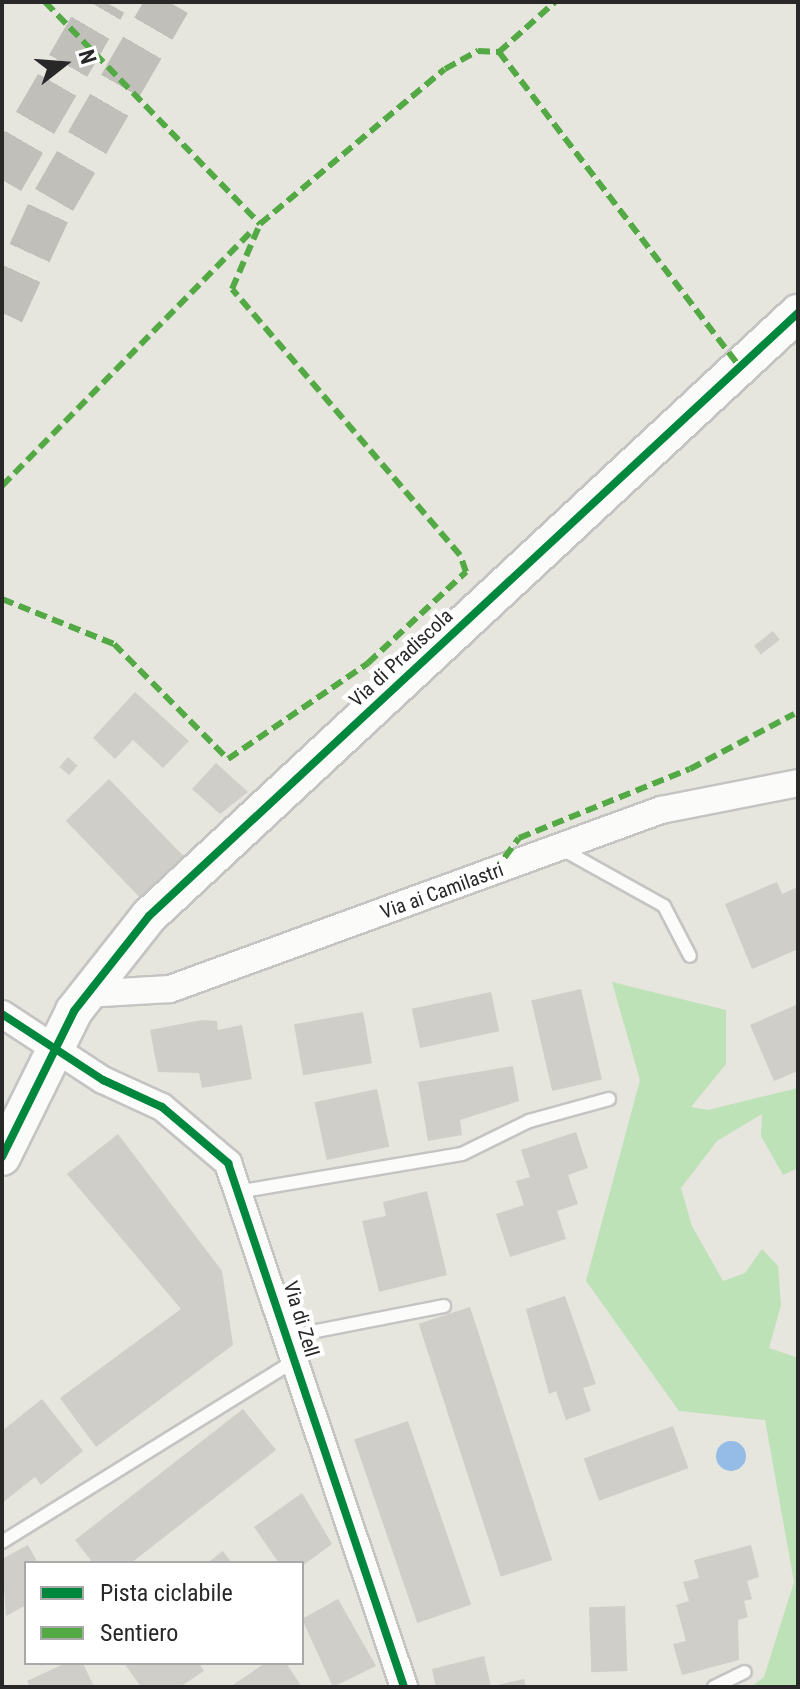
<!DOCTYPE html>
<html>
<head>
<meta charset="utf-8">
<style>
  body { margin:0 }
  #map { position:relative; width:800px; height:1689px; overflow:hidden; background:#e6e5de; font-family:"Roboto Condensed",sans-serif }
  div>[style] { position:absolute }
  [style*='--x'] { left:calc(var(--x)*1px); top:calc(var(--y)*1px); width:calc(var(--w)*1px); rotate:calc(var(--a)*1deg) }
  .green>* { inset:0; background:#bee2b8 }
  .water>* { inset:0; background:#94bce6 }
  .round { border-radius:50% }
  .building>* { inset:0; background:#cfcec9; transform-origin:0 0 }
  .highway-tunnel>* { height:44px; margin-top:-22px; transform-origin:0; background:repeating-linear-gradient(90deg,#c0bfba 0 44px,transparent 0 66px) }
  .roads { filter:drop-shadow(2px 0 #c4c4c3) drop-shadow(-2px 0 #c4c4c3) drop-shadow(0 2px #c4c4c3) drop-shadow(0 -2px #c4c4c3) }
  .lane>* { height:12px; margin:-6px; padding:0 6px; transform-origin:6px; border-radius:6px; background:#fbfbfa }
  .street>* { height:26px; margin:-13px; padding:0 13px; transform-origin:13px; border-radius:13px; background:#fbfbfa }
  .secondary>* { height:36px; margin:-18px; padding:0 18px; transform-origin:18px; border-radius:18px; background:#fbfbfa }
  .quiet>* { height:6px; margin-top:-3px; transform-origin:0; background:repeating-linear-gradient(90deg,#53aa44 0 12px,transparent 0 18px) }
  .cycleway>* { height:8px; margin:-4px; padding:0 4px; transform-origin:4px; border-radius:4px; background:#00873e }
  span { translate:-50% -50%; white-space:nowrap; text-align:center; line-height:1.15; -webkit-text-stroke:8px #fff; paint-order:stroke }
  .street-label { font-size:20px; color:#282828 }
  .frame { position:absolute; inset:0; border:4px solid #282828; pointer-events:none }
  .legend { position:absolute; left:24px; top:1561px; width:280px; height:104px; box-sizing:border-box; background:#fff; border:2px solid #a9a9a9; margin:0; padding:10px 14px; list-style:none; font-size:24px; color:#282828 }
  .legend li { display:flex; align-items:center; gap:16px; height:40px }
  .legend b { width:40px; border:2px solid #a9a9a9 }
  .north { position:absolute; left:24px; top:24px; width:80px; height:80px; -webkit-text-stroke:6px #fff; paint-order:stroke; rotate:73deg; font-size:22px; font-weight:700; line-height:32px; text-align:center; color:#282828 }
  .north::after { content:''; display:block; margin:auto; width:28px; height:36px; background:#282828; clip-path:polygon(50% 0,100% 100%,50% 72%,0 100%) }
</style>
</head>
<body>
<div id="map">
  <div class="green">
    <i style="clip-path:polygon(612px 982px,726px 1010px,726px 1064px,691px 1107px,708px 1110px,798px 1088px,798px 1168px,783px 1175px,761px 1136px,762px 1114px,717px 1141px,681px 1188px,692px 1226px,723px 1281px,745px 1273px,762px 1249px,778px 1266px,781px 1305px,769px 1348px,798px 1358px,798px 1687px,751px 1687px,764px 1677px,794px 1582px,765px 1420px,679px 1411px,586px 1281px,640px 1080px)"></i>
  </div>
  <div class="water">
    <i class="round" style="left:716px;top:1441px;width:30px;height:30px"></i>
  </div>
  <div class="building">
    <i style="left:773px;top:631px;width:11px;height:24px;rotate:52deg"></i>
    <i style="clip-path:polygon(135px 692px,189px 741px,163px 768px,133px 740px,115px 759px,93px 738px)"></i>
    <i style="left:68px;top:757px;width:13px;height:13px;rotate:42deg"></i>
    <i style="clip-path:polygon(216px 763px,248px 792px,220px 814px,192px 789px)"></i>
    <i style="left:109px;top:779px;width:107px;height:60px;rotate:46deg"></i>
    <i style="clip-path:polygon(777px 882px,782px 894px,798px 887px,798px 949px,752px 969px,725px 904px)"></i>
    <i style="left:581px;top:989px;width:93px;height:51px;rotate:77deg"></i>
    <i style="left:491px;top:992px;width:40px;height:81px;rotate:78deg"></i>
    <i style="clip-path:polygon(798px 1004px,798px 1071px,774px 1081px,750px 1025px)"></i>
    <i style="left:363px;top:1012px;width:52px;height:70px;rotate:80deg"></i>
    <i style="clip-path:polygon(202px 1020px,217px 1021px,218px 1030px,242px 1025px,252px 1079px,202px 1088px,199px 1073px,158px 1072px,150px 1030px)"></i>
    <i style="clip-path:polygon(513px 1066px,519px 1101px,460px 1120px,462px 1135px,428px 1141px,418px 1082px)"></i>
    <i style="left:377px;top:1089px;width:59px;height:64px;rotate:78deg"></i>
    <i style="clip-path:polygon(576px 1132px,588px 1168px,568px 1175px,578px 1204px,557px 1211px,566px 1239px,510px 1257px,496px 1214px,524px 1205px,516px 1181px,530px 1177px,521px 1150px)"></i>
    <i style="clip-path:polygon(118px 1134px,222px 1271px,233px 1345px,96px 1447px,60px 1398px,181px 1309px,67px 1174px)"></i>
    <i style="clip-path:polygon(427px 1191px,447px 1275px,379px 1292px,362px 1221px,386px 1216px,383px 1202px)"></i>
    <i style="clip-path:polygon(565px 1296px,596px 1384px,583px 1388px,591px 1411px,566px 1420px,556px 1391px,549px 1394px,526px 1309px)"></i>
    <i style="left:470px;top:1307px;width:266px;height:54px;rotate:72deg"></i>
    <i style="clip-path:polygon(42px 1399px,83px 1451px,41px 1485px,35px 1477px,2px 1503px,2px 1431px)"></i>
    <i style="clip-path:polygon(243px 1409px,276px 1450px,131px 1563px,93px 1563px,75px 1540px)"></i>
    <i style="left:408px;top:1421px;width:194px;height:57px;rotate:71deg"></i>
    <i style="left:673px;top:1426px;width:45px;height:95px;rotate:70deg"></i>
    <i style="clip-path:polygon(302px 1493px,332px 1544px,302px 1566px,279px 1563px,254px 1527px)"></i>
    <i style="clip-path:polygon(28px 1545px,38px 1563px,26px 1563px,26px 1605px,6px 1616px,2px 1559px)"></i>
    <i style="clip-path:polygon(751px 1545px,759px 1577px,747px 1581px,752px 1599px,744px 1601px,748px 1617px,738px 1620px,739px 1660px,682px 1675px,673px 1644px,686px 1641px,676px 1605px,689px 1601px,683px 1582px,699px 1578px,694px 1560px)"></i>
    <i style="clip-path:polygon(223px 1551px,232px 1563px,207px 1563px)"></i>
    <i style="clip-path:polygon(338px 1599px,376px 1666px,333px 1687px,302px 1619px)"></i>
    <i style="left:625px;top:1606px;width:65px;height:36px;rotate:88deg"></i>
    <i style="clip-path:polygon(484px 1656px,491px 1687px,436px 1687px,432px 1669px)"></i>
    <i style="clip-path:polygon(66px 1663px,83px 1663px,94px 1687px,30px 1687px,27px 1681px)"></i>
    <i style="clip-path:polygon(124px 1663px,199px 1663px,204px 1671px,180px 1687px,141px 1687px)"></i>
    <i style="clip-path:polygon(265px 1663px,286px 1663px,302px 1687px,230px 1687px)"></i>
    <i style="clip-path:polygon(524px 1679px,526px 1687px,493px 1687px,493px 1686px)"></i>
  </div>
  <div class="highway-tunnel">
    <i style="--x:2;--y:180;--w:206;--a:-59.9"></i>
    <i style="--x:2;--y:313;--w:124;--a:-65.3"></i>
    <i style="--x:54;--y:200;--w:229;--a:-59.9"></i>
  </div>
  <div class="roads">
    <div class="lane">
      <i style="--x:560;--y:848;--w:119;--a:29.1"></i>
      <i style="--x:664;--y:906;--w:56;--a:62.5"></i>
      <i style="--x:243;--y:1191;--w:222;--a:-9.6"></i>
      <i style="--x:462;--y:1154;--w:75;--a:-26.2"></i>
      <i style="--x:529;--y:1121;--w:83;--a:-15.4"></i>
      <i style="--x:291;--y:1336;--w:156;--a:-11.1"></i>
      <i style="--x:2;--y:1542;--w:345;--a:-31.8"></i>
      <i style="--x:714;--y:1687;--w:34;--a:-26"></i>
    </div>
    <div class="street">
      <i style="--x:85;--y:994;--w:85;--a:-3.4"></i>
      <i style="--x:170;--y:989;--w:523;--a:-20.03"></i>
      <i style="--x:661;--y:810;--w:140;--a:-11.1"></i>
      <i style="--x:2;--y:1014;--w:121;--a:33.2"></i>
      <i style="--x:103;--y:1080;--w:65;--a:24.6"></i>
      <i style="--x:162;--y:1107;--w:87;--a:40.3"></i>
      <i style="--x:228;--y:1163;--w:553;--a:71.43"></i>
    </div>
    <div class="secondary">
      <i style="--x:2;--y:1157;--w:163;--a:-63.7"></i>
      <i style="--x:74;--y:1011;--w:121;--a:-51.7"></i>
      <i style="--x:149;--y:916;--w:886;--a:-42.9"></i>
    </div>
  </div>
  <div class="quiet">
    <i style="--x:45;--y:2;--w:309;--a:45.9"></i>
    <i style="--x:260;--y:224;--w:241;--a:-40"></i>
    <i style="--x:445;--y:69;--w:38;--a:-29"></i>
    <i style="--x:478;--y:51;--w:21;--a:3"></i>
    <i style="--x:499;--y:52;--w:397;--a:52.6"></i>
    <i style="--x:499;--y:52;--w:75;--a:-41.8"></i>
    <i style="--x:2;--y:486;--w:356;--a:-45.6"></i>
    <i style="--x:2;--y:599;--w:121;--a:21.9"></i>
    <i style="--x:114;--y:644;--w:162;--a:45.3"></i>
    <i style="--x:228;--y:759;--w:170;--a:-34.4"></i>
    <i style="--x:368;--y:663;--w:134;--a:-42.9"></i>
    <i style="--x:466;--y:572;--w:18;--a:-109"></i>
    <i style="--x:460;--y:555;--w:350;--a:-130.6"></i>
    <i style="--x:232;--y:289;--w:71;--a:-66.7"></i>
    <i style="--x:494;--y:872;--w:42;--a:-53.7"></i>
    <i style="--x:519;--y:838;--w:184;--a:-22"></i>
    <i style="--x:690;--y:769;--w:118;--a:-27.9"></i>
  </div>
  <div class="cycleway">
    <i style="--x:2;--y:1014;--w:121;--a:33.2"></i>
    <i style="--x:103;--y:1080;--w:65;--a:24.6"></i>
    <i style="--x:162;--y:1107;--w:87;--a:40.3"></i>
    <i style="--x:228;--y:1163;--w:553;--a:71.43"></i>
    <i style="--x:2;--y:1157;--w:163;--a:-63.7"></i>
    <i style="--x:74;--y:1011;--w:121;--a:-51.7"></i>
    <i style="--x:149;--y:916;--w:886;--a:-42.9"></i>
  </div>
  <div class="street-label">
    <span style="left:401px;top:658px;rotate:-43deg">Via di Pradiscola</span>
    <span style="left:442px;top:891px;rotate:-20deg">Via ai Camilastri</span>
    <span style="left:301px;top:1319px;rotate:73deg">Via di Zell</span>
  </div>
  <div class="frame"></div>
  <ul class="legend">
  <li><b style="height:10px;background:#00873e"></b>Pista ciclabile</li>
  <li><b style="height:10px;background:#53aa44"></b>Sentiero</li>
  </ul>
  <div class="north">N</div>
</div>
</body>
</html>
